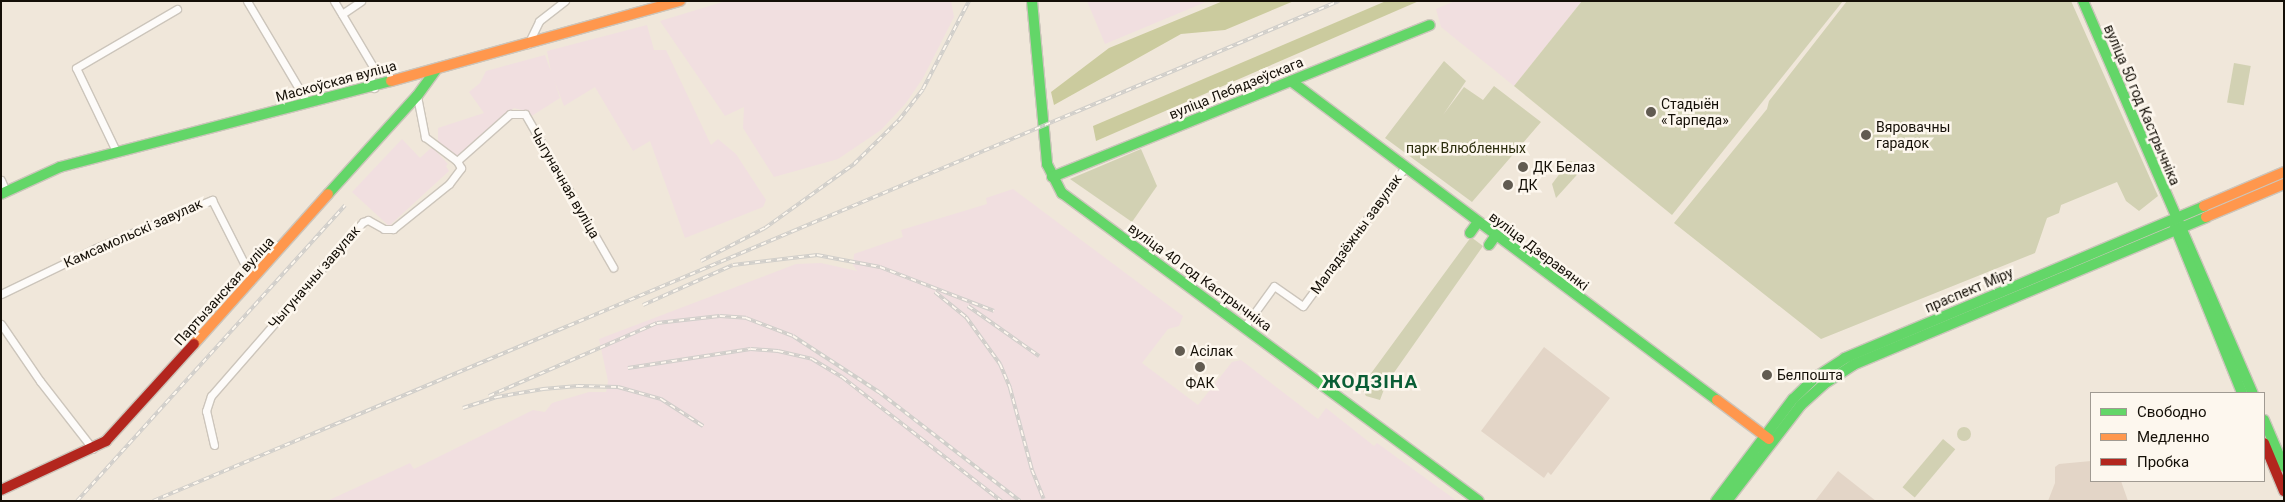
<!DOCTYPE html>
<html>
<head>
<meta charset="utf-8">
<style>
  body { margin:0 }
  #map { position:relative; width:2285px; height:502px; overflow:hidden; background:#f0e7da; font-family:Roboto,sans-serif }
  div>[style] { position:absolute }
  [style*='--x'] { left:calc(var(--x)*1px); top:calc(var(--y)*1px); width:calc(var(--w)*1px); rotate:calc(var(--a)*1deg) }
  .industrial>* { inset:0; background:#f1dfe0 }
  .education>* { inset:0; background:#e3d5c7 }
  .green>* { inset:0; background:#d2d1b3; transform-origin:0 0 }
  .round { border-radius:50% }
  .forest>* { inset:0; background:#cbcb9e }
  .roads { filter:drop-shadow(1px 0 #ccc5bb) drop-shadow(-1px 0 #ccc5bb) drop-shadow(0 1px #ccc5bb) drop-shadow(0 -1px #ccc5bb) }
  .street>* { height:7px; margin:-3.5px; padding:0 3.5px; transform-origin:3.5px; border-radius:3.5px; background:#fdfbf9 }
  .fast>* { height:10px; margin:-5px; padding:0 5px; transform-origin:5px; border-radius:5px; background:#63d668 }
  .slow>* { height:10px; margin:-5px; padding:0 5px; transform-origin:5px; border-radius:5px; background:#ff974d }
  .jam>* { height:10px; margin:-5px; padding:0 5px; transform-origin:5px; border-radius:5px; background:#b3261e }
  .rail>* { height:4px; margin-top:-2px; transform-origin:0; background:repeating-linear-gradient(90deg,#fdf7ee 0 5.5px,#d0ceca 0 11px); box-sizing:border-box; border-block:1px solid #d0ceca }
  .dots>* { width:14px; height:14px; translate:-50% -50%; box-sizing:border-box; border:2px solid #fdf7ee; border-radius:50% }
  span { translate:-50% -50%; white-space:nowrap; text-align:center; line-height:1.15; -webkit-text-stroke:5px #fdf7ee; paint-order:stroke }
  .street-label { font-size:14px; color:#140f07 }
  .poi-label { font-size:14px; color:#140f07 }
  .left { translate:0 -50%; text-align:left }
  .park-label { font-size:14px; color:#2a2c0c }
  .district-label { font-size:19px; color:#0a5e36; font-weight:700; letter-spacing:1px }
  .frame { position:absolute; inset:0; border:2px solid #140f07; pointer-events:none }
  .legend { position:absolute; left:2090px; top:392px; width:175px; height:90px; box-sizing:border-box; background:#fdf7ee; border:1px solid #a09a92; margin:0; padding:6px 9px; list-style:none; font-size:15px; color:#140f07 }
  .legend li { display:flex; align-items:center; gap:10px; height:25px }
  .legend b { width:25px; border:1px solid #a09a92 }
</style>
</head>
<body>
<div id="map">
  <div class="industrial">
    <i style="clip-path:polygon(726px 1px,951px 1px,954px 17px,923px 78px,906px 103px,881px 130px,838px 159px,774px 177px,743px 128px,744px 107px,725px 116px,660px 21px)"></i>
    <i style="clip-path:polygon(1087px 1px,1208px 1px,1105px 44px)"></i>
    <i style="clip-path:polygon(1455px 1px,1582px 1px,1514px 86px,1441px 27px,1436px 9px)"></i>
    <i style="clip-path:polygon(647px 25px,654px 50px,666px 50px,711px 145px,718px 139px,736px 154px,766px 200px,763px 207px,685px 238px,650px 141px,633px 151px,595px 87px,564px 106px,554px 80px,560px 98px,530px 117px,522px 110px,514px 108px,456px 158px,438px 141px,438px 128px,484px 113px,469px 92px,480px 83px,486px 71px,545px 55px,551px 72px,547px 51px)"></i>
    <i style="clip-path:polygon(402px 139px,420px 158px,432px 147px,448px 164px,446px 166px,449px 171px,389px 226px,352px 192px)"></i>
    <i style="clip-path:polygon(1013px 189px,1183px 316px,1179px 326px,1168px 329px,1142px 363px,1198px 405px,1232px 362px,1241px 360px,1318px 419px,1326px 408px,1374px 446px,1377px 443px,1457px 501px,327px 501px,410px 463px,414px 469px,533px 410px,545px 412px,552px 403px,589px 392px,606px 392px,608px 381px,599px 339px,796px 264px,821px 263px,857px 271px,853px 265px,854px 254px,903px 237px,901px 230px,987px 204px,986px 198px)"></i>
  </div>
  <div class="education">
    <i style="clip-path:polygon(1544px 347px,1610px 398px,1551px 475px,1548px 472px,1544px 478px,1481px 431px)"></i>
    <i style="clip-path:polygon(2091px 461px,2091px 481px,2121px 481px,2128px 501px,2048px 501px,2055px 483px,2055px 467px,2059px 464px)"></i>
    <i style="clip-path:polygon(1838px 471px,1876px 501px,1815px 501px)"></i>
  </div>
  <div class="green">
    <i style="clip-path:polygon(1582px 1px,1843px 1px,1672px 215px,1514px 86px)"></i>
    <i style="clip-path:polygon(1847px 1px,2071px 1px,2158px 196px,2139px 211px,2126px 201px,2117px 182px,2061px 205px,2059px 213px,2047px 218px,2035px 253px,1821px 339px,1674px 223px,1767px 109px,1769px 101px)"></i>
    <i style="clip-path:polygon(1444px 61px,1466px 81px,1443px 115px,1464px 87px,1483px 100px,1494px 86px,1541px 122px,1472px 202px,1385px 138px)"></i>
    <i style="left:2234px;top:63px;width:17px;height:40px;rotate:10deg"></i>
    <i style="clip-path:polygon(1141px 149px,1157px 186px,1132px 222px,1070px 179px)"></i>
    <i style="clip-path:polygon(1569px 161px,1576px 161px,1584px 167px,1556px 198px,1552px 184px)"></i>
    <i style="clip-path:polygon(1471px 237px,1483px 246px,1386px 384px,1380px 400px,1366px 396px,1361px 387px)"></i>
    <i class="round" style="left:1957px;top:427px;width:14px;height:14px"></i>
    <i style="left:1943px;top:439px;width:16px;height:63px;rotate:40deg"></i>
  </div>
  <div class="forest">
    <i style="clip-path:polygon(1223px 1px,1294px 1px,1225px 30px,1181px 34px,1054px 105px,1051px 92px,1109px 48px)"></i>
    <i style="clip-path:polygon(1386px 1px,1419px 1px,1096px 141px,1093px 126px)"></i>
  </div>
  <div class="roads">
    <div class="street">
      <i style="--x:247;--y:1;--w:117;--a:59.3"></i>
      <i style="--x:334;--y:1;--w:80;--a:59.3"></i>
      <i style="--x:375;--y:70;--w:10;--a:119"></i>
      <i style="--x:370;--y:79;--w:10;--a:66"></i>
      <i style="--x:342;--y:14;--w:23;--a:-34"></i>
      <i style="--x:528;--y:44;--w:25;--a:-64"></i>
      <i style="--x:539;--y:21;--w:33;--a:-38"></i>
      <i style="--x:417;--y:96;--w:42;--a:79"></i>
      <i style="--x:425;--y:137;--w:40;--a:37"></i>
      <i style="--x:457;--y:161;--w:71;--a:-41.6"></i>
      <i style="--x:510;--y:114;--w:15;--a:0"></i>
      <i style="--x:525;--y:114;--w:177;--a:60.1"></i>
      <i style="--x:116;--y:151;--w:92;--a:-115.7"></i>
      <i style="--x:76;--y:68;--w:117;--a:-30.3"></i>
      <i style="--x:1;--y:180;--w:13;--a:67"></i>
      <i style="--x:1;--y:294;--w:106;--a:-25.8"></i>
      <i style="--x:96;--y:248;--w:126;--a:-22.5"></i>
      <i style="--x:212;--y:200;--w:89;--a:63.1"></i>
      <i style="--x:1;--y:324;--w:69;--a:55.6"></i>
      <i style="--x:40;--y:381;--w:86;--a:52.1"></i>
      <i style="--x:1245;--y:326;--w:49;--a:-54.1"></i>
      <i style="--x:1274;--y:286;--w:35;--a:35"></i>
      <i style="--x:1303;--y:306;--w:172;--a:-53.7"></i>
      <i style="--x:214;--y:445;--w:35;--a:-103"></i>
      <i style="--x:206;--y:411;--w:16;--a:-72"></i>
      <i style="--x:211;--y:396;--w:231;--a:-48.9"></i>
      <i style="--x:363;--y:222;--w:5;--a:-22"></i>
      <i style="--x:368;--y:220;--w:18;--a:29"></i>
      <i style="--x:384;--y:229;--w:9;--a:0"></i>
      <i style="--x:393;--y:229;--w:72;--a:-38.8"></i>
      <i style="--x:449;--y:184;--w:20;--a:-53"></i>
      <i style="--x:461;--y:168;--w:8;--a:-120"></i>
    </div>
    <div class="fast">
      <i style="--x:1032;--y:1;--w:164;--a:84.7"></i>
      <i style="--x:1047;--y:164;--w:33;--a:63"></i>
      <i style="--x:1062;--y:193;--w:518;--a:36.45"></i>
      <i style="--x:2083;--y:1;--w:427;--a:66.6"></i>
      <i style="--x:1291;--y:81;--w:532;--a:36.83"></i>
      <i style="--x:1052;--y:177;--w:407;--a:-21.9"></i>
      <i style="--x:1;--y:194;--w:65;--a:-24.6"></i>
      <i style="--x:60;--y:167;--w:342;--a:-14.6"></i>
      <i style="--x:328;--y:194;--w:132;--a:-47.8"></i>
      <i style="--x:417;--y:96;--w:32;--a:-54"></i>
      <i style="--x:2175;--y:227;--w:179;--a:68"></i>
      <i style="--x:1470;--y:233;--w:14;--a:-54"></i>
      <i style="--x:1489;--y:245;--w:12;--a:-55"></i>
      <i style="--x:2264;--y:420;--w:51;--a:66.9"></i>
      <i style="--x:1716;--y:501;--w:128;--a:-53"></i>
      <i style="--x:1793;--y:399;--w:32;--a:-44"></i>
      <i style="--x:1816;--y:377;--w:35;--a:-33"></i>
      <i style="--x:1845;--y:358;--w:390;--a:-22.9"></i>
      <i style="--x:1727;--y:501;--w:121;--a:-52.4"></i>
      <i style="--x:1801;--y:405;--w:31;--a:-42"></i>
      <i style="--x:1824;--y:384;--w:35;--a:-33"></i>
      <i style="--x:1853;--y:365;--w:383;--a:-22.7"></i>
    </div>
    <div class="slow">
      <i style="--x:391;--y:81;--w:300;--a:-15.5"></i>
      <i style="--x:2204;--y:206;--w:87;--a:-23"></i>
      <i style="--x:2206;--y:217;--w:85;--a:-22.9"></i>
      <i style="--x:194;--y:344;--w:201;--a:-48.2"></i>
      <i style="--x:1717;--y:400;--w:65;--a:36.9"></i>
    </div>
    <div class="jam">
      <i style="--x:2264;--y:443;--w:52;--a:67.4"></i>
      <i style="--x:1;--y:490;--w:116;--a:-25"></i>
      <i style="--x:106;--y:441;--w:131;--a:-47.8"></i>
    </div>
  </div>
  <div class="rail">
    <i style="--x:701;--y:261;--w:72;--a:-27.3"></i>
    <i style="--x:765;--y:228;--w:110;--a:-35.7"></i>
    <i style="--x:854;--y:164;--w:63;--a:-44.4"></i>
    <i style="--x:899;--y:120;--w:39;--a:-52"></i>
    <i style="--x:923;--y:89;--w:99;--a:-62.4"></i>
    <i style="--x:935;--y:292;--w:40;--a:39"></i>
    <i style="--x:966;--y:317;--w:58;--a:54.1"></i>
    <i style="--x:1000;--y:364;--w:26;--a:67"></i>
    <i style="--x:1010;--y:388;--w:85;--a:75"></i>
    <i style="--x:1032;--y:470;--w:31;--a:68"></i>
    <i style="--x:643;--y:305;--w:98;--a:-24"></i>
    <i style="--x:733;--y:265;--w:85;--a:-6.8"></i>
    <i style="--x:817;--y:255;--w:64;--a:10.8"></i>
    <i style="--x:880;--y:267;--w:122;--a:21.1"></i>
    <i style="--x:968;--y:306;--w:87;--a:35.2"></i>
    <i style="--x:628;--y:368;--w:124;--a:-8.8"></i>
    <i style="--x:751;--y:349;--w:27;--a:4"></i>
    <i style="--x:778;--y:351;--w:35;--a:13"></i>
    <i style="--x:812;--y:359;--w:35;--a:31"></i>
    <i style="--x:842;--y:377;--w:202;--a:37.9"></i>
    <i style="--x:489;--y:396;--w:183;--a:-23.5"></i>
    <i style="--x:657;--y:323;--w:63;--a:-6.3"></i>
    <i style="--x:720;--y:316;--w:26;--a:4"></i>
    <i style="--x:746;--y:318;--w:50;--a:21"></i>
    <i style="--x:793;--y:336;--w:103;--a:33.1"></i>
    <i style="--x:879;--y:392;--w:178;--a:37.7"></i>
    <i style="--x:463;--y:408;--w:36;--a:-18"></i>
    <i style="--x:497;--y:397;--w:47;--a:-9.9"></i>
    <i style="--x:543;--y:389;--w:35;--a:-5"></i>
    <i style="--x:578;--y:386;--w:40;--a:1.4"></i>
    <i style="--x:618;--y:387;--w:45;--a:15.6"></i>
    <i style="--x:661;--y:399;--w:50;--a:32.7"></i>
    <i style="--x:77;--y:501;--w:399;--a:-47.8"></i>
    <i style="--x:153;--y:501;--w:1287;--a:-22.86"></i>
  </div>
  <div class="dots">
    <i style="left:1651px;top:112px;background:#615b51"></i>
    <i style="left:1866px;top:135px;background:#615b51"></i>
    <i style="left:1523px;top:167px;background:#615b51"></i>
    <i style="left:1508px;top:185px;background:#615b51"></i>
    <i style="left:1180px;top:351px;background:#615b51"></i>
    <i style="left:1200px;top:367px;background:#615b51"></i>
    <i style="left:1767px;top:375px;background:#615b51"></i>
  </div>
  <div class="street-label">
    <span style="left:336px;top:81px;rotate:-15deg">Маскоўская вуліца</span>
    <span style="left:1236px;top:88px;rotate:-22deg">вуліца Лебядзеўскага</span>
    <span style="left:2142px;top:105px;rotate:67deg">вуліца 50 год Кастрычніка</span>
    <span style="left:565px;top:183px;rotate:60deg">Чыгуначная вуліца</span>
    <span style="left:133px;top:233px;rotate:-24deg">Камсамольскі завулак</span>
    <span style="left:1356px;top:234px;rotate:-54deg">Маладзёжны завулак</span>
    <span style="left:1539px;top:251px;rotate:37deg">вуліца Дзеравянкі</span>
    <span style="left:314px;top:277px;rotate:-49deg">Чыгуначны завулак</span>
    <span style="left:1200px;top:277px;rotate:36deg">вуліца 40 год Кастрычніка</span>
    <span style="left:1969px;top:290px;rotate:-23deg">праспект Міру</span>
    <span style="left:224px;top:291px;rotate:-48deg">Партызанская вуліца</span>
  </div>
  <div class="poi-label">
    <span class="left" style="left:1661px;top:112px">Стадыён<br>«Тарпеда»</span>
    <span class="left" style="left:1876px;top:135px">Вяровачны<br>гарадок</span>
    <span class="left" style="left:1533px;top:167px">ДК Белаз</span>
    <span class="left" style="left:1518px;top:185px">ДК</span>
    <span class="left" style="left:1190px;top:351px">Асілак</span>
    <span class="left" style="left:1777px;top:375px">Белпошта</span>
    <span style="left:1200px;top:383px">ФАК</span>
  </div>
  <div class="park-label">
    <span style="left:1466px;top:148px">парк Влюбленных</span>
  </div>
  <div class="district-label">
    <span style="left:1370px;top:382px">ЖОДЗІНА</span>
  </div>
  <div class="frame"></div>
  <ul class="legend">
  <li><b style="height:6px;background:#63d668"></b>Свободно</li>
  <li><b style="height:6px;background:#ff974d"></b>Медленно</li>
  <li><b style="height:6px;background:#b3261e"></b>Пробка</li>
  </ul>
</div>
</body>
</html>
